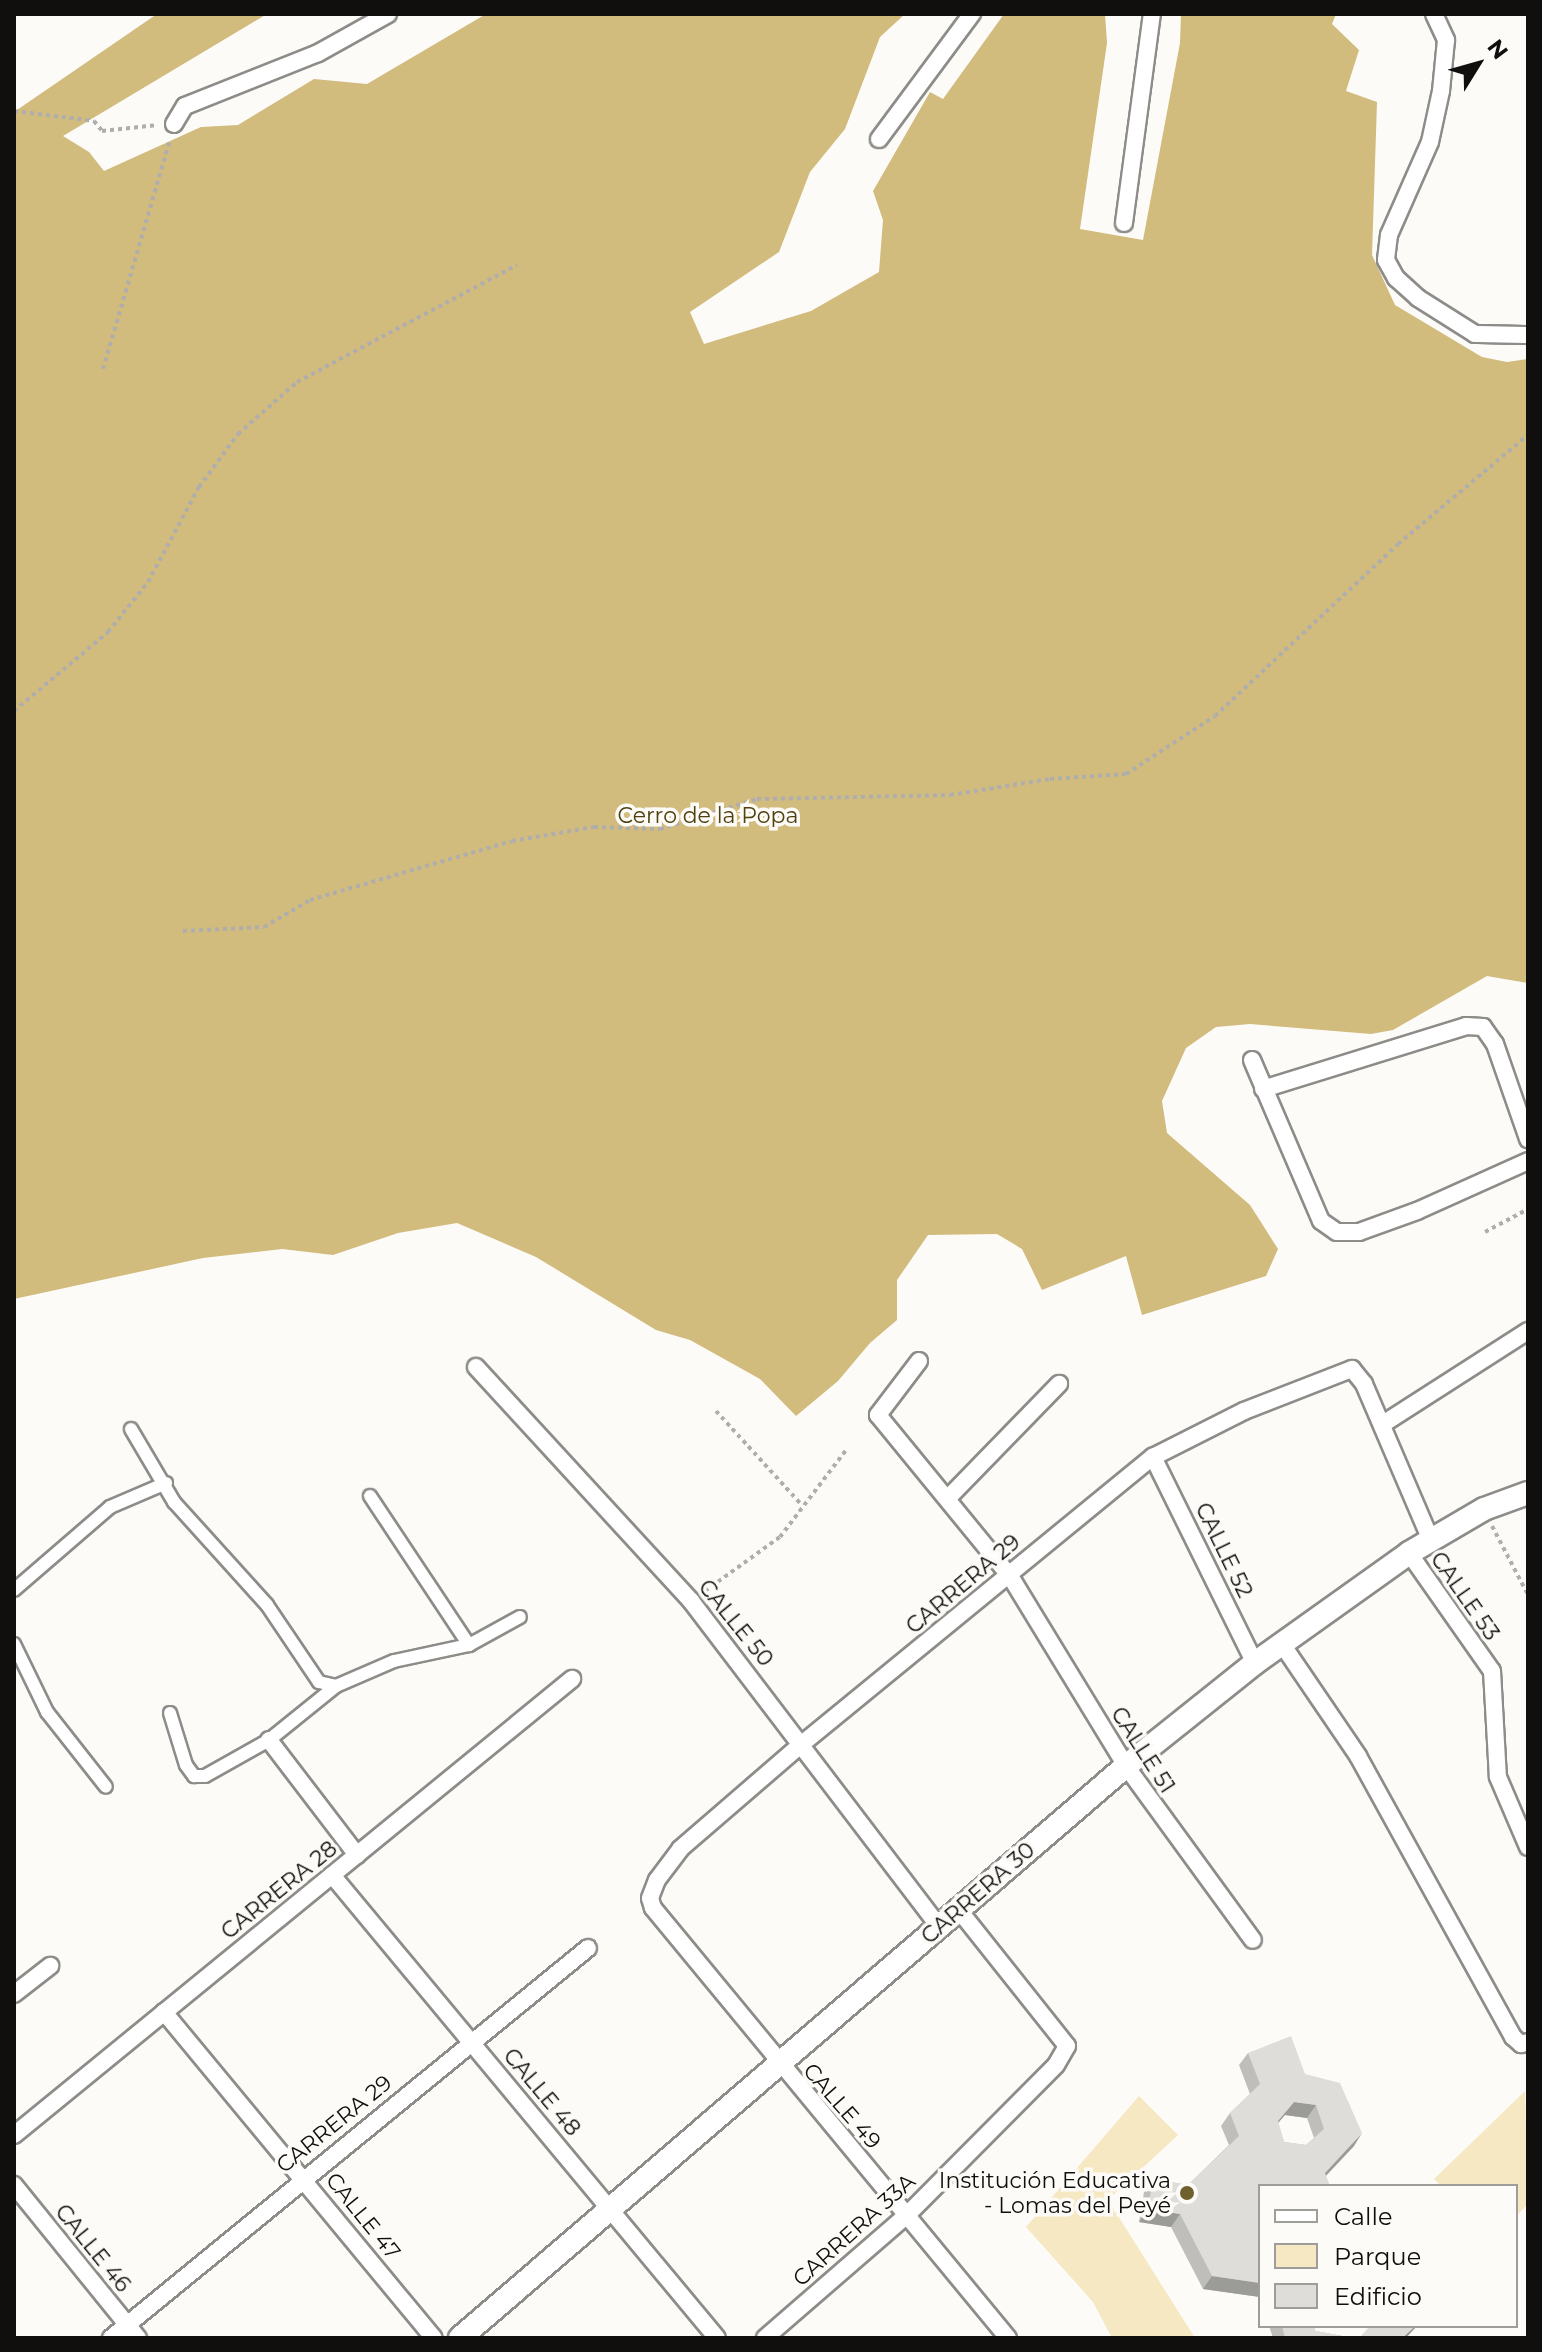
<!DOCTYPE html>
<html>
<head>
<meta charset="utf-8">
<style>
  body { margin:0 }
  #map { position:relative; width:1542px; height:2352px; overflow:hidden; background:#fdfbf8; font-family:Montserrat,sans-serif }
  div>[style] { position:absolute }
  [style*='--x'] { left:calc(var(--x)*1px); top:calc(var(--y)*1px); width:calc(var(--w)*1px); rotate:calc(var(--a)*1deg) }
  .green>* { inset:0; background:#f5e8c3 }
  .forest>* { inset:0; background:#d1bb7d }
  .path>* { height:4px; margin-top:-2px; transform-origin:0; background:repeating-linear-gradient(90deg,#b0aeac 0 4px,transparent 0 8px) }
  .roads { filter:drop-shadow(2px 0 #8d8c89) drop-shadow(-2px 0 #8d8c89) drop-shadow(0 2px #8d8c89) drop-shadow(0 -2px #8d8c89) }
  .pedestrian>* { height:12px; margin:-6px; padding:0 6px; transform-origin:6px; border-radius:6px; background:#fff }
  .minor>* { height:16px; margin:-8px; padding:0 8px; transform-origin:8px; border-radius:8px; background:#fff }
  .tertiary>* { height:22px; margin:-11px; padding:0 11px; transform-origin:11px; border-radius:11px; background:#fff }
  .wall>* { inset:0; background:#bfbebb }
  .shaded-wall>* { inset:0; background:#9b9b98 }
  .building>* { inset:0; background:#deddd9 }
  .dots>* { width:22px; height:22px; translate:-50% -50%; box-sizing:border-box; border:4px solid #fdfbf8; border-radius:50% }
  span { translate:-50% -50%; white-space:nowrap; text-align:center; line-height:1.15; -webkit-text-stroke:7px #fdfbf8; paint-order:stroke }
  .park-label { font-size:22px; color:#4f400e }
  .street-label { font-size:22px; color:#100f0e }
  .poi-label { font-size:22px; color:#100f0e }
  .right { translate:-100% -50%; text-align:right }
  .frame { position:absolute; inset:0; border:16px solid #100f0e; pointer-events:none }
  .legend { position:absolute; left:1258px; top:2184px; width:260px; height:144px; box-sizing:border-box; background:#fdfbf8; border:2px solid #9e9d9a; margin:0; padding:10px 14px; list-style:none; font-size:24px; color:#100f0e }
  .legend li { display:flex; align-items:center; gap:16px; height:40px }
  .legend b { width:40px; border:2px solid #9e9d9a }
  .north { position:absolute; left:1438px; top:24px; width:80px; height:80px; -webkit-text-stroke:6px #fdfbf8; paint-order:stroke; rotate:53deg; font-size:22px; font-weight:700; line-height:32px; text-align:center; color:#100f0e }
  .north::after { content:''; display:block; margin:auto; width:28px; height:36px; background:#100f0e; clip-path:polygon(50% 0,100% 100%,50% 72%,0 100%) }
</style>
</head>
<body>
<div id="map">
  <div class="green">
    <i style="clip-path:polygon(1525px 2091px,1528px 2204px,1516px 2216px,1516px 2186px,1441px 2186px,1434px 2179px)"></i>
    <i style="clip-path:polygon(1139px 2096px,1178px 2135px,1108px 2200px,1195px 2338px,1112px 2338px,1093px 2302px,1026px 2227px)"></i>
  </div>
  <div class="forest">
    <i style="clip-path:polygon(157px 14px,267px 14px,63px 136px,89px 152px,104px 171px,201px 127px,238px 125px,314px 79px,367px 84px,486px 14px,905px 14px,880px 37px,845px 129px,810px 172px,779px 252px,690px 312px,704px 344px,811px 311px,879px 272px,883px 220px,873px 191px,930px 92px,943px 99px,1004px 14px,1105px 14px,1107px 43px,1080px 229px,1143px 240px,1180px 43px,1181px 14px,1336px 14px,1332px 24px,1359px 50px,1346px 91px,1377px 102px,1372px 255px,1395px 305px,1482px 357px,1507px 362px,1528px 359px,1528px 983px,1487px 976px,1393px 1030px,1371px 1034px,1250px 1024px,1216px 1027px,1186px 1048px,1162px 1101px,1167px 1133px,1250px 1205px,1278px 1249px,1266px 1276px,1142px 1315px,1126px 1256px,1042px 1290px,1022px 1249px,997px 1234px,928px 1235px,897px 1280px,897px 1320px,870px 1343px,838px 1381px,796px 1416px,760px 1379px,690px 1340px,656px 1330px,536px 1257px,457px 1223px,398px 1233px,333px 1255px,282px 1249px,203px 1258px,14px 1299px,14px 112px)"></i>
  </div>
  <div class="path">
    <i style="--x:14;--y:111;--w:81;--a:7.1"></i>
    <i style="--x:94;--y:121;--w:13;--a:51"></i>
    <i style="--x:102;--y:131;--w:56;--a:-6.1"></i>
    <i style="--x:103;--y:369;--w:239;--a:-73.7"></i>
    <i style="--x:14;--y:711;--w:123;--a:-40"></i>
    <i style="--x:108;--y:632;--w:64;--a:-51.3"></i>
    <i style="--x:148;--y:582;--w:108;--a:-61.8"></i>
    <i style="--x:199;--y:487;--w:66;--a:-53.7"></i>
    <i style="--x:238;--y:434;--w:79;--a:-41.4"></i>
    <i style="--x:297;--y:382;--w:249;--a:-28"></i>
    <i style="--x:183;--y:931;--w:81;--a:-2.8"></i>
    <i style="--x:264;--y:927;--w:53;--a:-30.4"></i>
    <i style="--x:310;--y:900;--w:210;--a:-16.3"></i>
    <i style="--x:512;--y:841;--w:83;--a:-9.7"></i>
    <i style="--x:594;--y:827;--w:66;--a:1.7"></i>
    <i style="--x:660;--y:829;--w:102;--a:-17.2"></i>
    <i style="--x:757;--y:799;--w:193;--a:-1.2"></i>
    <i style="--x:950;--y:795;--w:101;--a:-9.1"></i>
    <i style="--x:1050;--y:779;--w:76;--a:-3.8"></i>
    <i style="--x:1126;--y:774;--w:106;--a:-33.1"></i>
    <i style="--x:1215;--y:716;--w:251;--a:-43.2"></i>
    <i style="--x:1398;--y:544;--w:170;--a:-40"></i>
    <i style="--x:1485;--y:1232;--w:49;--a:-28.1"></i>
    <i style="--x:716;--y:1411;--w:126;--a:47.6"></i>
    <i style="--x:1492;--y:1526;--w:78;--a:62.4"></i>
    <i style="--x:705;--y:1591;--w:92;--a:-35.8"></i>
    <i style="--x:780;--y:1537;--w:109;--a:-52.8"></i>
  </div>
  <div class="roads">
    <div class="pedestrian">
      <i style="--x:131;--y:1429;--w:85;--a:59.5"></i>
      <i style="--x:174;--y:1502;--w:139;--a:47.9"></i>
      <i style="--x:267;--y:1605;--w:93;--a:56"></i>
      <i style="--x:319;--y:1682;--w:17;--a:13"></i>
      <i style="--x:370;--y:1496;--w:179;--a:56.4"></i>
      <i style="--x:14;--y:1590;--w:127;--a:-40.8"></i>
      <i style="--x:110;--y:1507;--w:61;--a:-23.2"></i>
      <i style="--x:14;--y:1644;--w:76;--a:64.1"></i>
      <i style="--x:47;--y:1712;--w:95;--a:51.8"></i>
      <i style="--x:170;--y:1713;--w:54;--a:72.9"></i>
      <i style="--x:186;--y:1765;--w:14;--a:54"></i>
      <i style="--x:194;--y:1776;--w:11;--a:0"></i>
      <i style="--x:205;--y:1776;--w:73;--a:-29.4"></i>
      <i style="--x:269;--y:1740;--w:86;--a:-38.9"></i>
      <i style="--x:336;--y:1686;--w:63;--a:-23.3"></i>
      <i style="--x:394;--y:1661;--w:77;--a:-12"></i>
      <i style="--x:469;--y:1645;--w:58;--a:-28.8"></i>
    </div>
    <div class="minor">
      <i style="--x:1434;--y:14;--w:29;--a:65"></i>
      <i style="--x:1446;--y:40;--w:51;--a:95.6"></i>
      <i style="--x:1441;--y:91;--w:52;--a:102.2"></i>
      <i style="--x:1430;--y:142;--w:102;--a:113.8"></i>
      <i style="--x:1389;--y:235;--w:25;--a:97"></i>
      <i style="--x:1386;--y:260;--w:21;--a:61"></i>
      <i style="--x:1396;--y:278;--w:30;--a:42"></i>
      <i style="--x:1418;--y:298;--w:67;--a:32.3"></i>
      <i style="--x:1475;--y:334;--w:53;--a:1.1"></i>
      <i style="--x:174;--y:124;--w:21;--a:-59"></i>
      <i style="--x:185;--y:106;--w:143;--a:-21.7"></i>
      <i style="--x:318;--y:53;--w:80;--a:-29.1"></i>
      <i style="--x:879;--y:139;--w:156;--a:-53.4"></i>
      <i style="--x:1124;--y:223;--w:211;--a:-82.4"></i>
      <i style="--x:1252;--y:1060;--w:175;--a:66.8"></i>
      <i style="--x:1321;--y:1221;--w:19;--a:35"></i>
      <i style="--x:1337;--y:1232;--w:22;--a:0"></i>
      <i style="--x:1359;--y:1232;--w:62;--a:-19.9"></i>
      <i style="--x:1417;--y:1211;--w:122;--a:-24.2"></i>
      <i style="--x:1263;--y:1089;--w:213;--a:-17.2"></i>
      <i style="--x:1466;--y:1026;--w:17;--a:3"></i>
      <i style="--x:1483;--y:1027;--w:21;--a:55"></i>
      <i style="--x:1495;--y:1044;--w:101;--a:70.8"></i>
      <i style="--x:919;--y:1361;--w:68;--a:127.2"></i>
      <i style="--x:878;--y:1415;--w:208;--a:50.7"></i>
      <i style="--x:1010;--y:1576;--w:223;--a:58.6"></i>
      <i style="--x:1126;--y:1766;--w:215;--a:53.9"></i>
      <i style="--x:476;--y:1367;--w:318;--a:47.4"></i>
      <i style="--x:691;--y:1601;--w:410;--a:52.7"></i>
      <i style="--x:1383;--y:1424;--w:172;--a:-32.7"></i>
      <i style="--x:1153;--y:1457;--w:230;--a:63.7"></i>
      <i style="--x:949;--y:1497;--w:158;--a:-45.8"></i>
      <i style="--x:1409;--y:1553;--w:144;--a:54.9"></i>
      <i style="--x:1492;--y:1671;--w:106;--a:86.8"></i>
      <i style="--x:1498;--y:1777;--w:76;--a:66.8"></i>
      <i style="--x:1282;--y:1644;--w:135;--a:55.8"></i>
      <i style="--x:1358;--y:1756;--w:321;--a:61.1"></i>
      <i style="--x:1513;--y:2037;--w:11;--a:41"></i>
      <i style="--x:1521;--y:2044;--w:7;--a:-16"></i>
      <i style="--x:269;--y:1740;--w:145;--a:52.6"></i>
      <i style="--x:332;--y:1875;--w:602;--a:50.26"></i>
      <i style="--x:14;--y:1994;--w:46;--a:-37.9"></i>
      <i style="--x:164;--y:2012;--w:423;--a:50.4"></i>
      <i style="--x:14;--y:2135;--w:721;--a:-39.26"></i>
      <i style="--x:14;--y:2185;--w:197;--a:51"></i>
      <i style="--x:111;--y:2338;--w:616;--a:-39.27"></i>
      <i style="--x:765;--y:2338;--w:188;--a:-40.9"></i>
      <i style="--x:907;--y:2215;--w:211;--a:-45.2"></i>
      <i style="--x:1056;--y:2065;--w:22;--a:-60"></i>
      <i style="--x:1067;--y:2046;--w:174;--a:-128.5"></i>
      <i style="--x:1008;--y:2338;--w:558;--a:-129.54"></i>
      <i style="--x:653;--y:1908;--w:10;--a:-107"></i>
      <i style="--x:650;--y:1898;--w:19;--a:-69"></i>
      <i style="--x:657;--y:1880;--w:39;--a:-53"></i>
      <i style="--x:680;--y:1849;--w:162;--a:-40.8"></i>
      <i style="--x:803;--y:1743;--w:452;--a:-39.3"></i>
      <i style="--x:1153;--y:1457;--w:102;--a:-26.8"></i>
      <i style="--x:1244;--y:1411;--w:116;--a:-21.3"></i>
      <i style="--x:1352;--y:1369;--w:19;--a:51"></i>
      <i style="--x:1364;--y:1384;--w:170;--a:66.8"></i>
    </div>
    <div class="tertiary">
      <i style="--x:460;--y:2338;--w:878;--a:-40.66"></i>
      <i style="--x:1126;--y:1766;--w:165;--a:-38.6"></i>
      <i style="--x:1255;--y:1663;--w:189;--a:-35.5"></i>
      <i style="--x:1409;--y:1553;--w:87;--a:-30.4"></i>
      <i style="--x:1484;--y:1509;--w:47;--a:-20"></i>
    </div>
  </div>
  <div class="wall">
    <i style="clip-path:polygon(evenodd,1248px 2053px,1305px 2074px,1354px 2146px,1326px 2176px,1260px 2297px,1203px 2289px,1171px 2227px,1139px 2222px,1144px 2192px,1153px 2179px,1188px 2185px,1229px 2145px,1221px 2126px,1230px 2113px,1250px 2094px,1239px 2065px,1248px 2053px,1285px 2115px,1307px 2118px,1314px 2138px,1306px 2145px,1284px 2142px,1278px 2123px,1285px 2115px)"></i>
    <i style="clip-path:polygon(1269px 2326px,1314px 2326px,1315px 2331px,1354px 2338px,1273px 2338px)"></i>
  </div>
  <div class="shaded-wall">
    <i style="clip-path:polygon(1294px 2102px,1316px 2105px,1307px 2118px,1285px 2115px,1269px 2133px,1278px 2121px)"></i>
    <i style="clip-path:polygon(1362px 2133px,1354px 2146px,1316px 2186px,1325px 2173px)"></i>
    <i style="clip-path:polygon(1148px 2209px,1180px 2214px,1171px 2227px,1139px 2222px)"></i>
    <i style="clip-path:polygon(1212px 2276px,1260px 2283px,1260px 2297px,1203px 2289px)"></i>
    <i style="clip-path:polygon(1415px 2326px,1417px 2326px,1406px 2338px,1402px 2338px)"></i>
  </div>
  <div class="building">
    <i style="clip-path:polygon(evenodd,1291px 2036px,1305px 2074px,1340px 2083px,1362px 2133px,1325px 2173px,1330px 2186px,1260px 2186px,1260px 2283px,1212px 2276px,1180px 2214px,1148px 2209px,1153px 2179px,1188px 2185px,1239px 2136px,1230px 2113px,1260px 2084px,1248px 2053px,1291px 2036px,1294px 2102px,1316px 2105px,1324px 2129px,1306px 2145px,1284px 2142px,1278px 2121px,1294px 2102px)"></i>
    <i style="clip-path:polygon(1282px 2326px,1314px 2326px,1315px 2331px,1354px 2338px,1285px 2338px)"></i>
    <i style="clip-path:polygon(1370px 2326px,1415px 2326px,1402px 2338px,1359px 2338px)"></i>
  </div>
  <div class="dots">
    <i style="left:1187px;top:2193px;background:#71602e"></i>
  </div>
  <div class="park-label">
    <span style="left:708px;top:816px">Cerro de la Popa</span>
  </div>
  <div class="street-label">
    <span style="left:1224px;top:1550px;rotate:64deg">CALLE 52</span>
    <span style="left:963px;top:1584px;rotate:-40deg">CARRERA 29</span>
    <span style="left:1465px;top:1596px;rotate:55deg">CALLE 53</span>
    <span style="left:736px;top:1623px;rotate:51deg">CALLE 50</span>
    <span style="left:1143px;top:1750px;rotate:57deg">CALLE 51</span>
    <span style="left:279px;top:1890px;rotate:-39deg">CARRERA 28</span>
    <span style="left:978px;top:1893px;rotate:-41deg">CARRERA 30</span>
    <span style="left:542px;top:2092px;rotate:50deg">CALLE 48</span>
    <span style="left:842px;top:2106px;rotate:49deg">CALLE 49</span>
    <span style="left:334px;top:2124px;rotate:-39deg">CARRERA 29</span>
    <span style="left:363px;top:2216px;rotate:51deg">CALLE 47</span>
    <span style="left:854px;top:2230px;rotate:-42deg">CARRERA 33A</span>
    <span style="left:93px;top:2248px;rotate:51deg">CALLE 46</span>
  </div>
  <div class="poi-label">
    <span class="right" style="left:1171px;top:2193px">Institución Educativa<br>- Lomas del Peyé</span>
  </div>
  <div class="frame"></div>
  <ul class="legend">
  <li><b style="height:10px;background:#fff"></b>Calle</li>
  <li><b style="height:22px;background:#f5e8c3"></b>Parque</li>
  <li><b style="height:22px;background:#deddd9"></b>Edificio</li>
  </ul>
  <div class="north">N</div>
</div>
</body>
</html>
